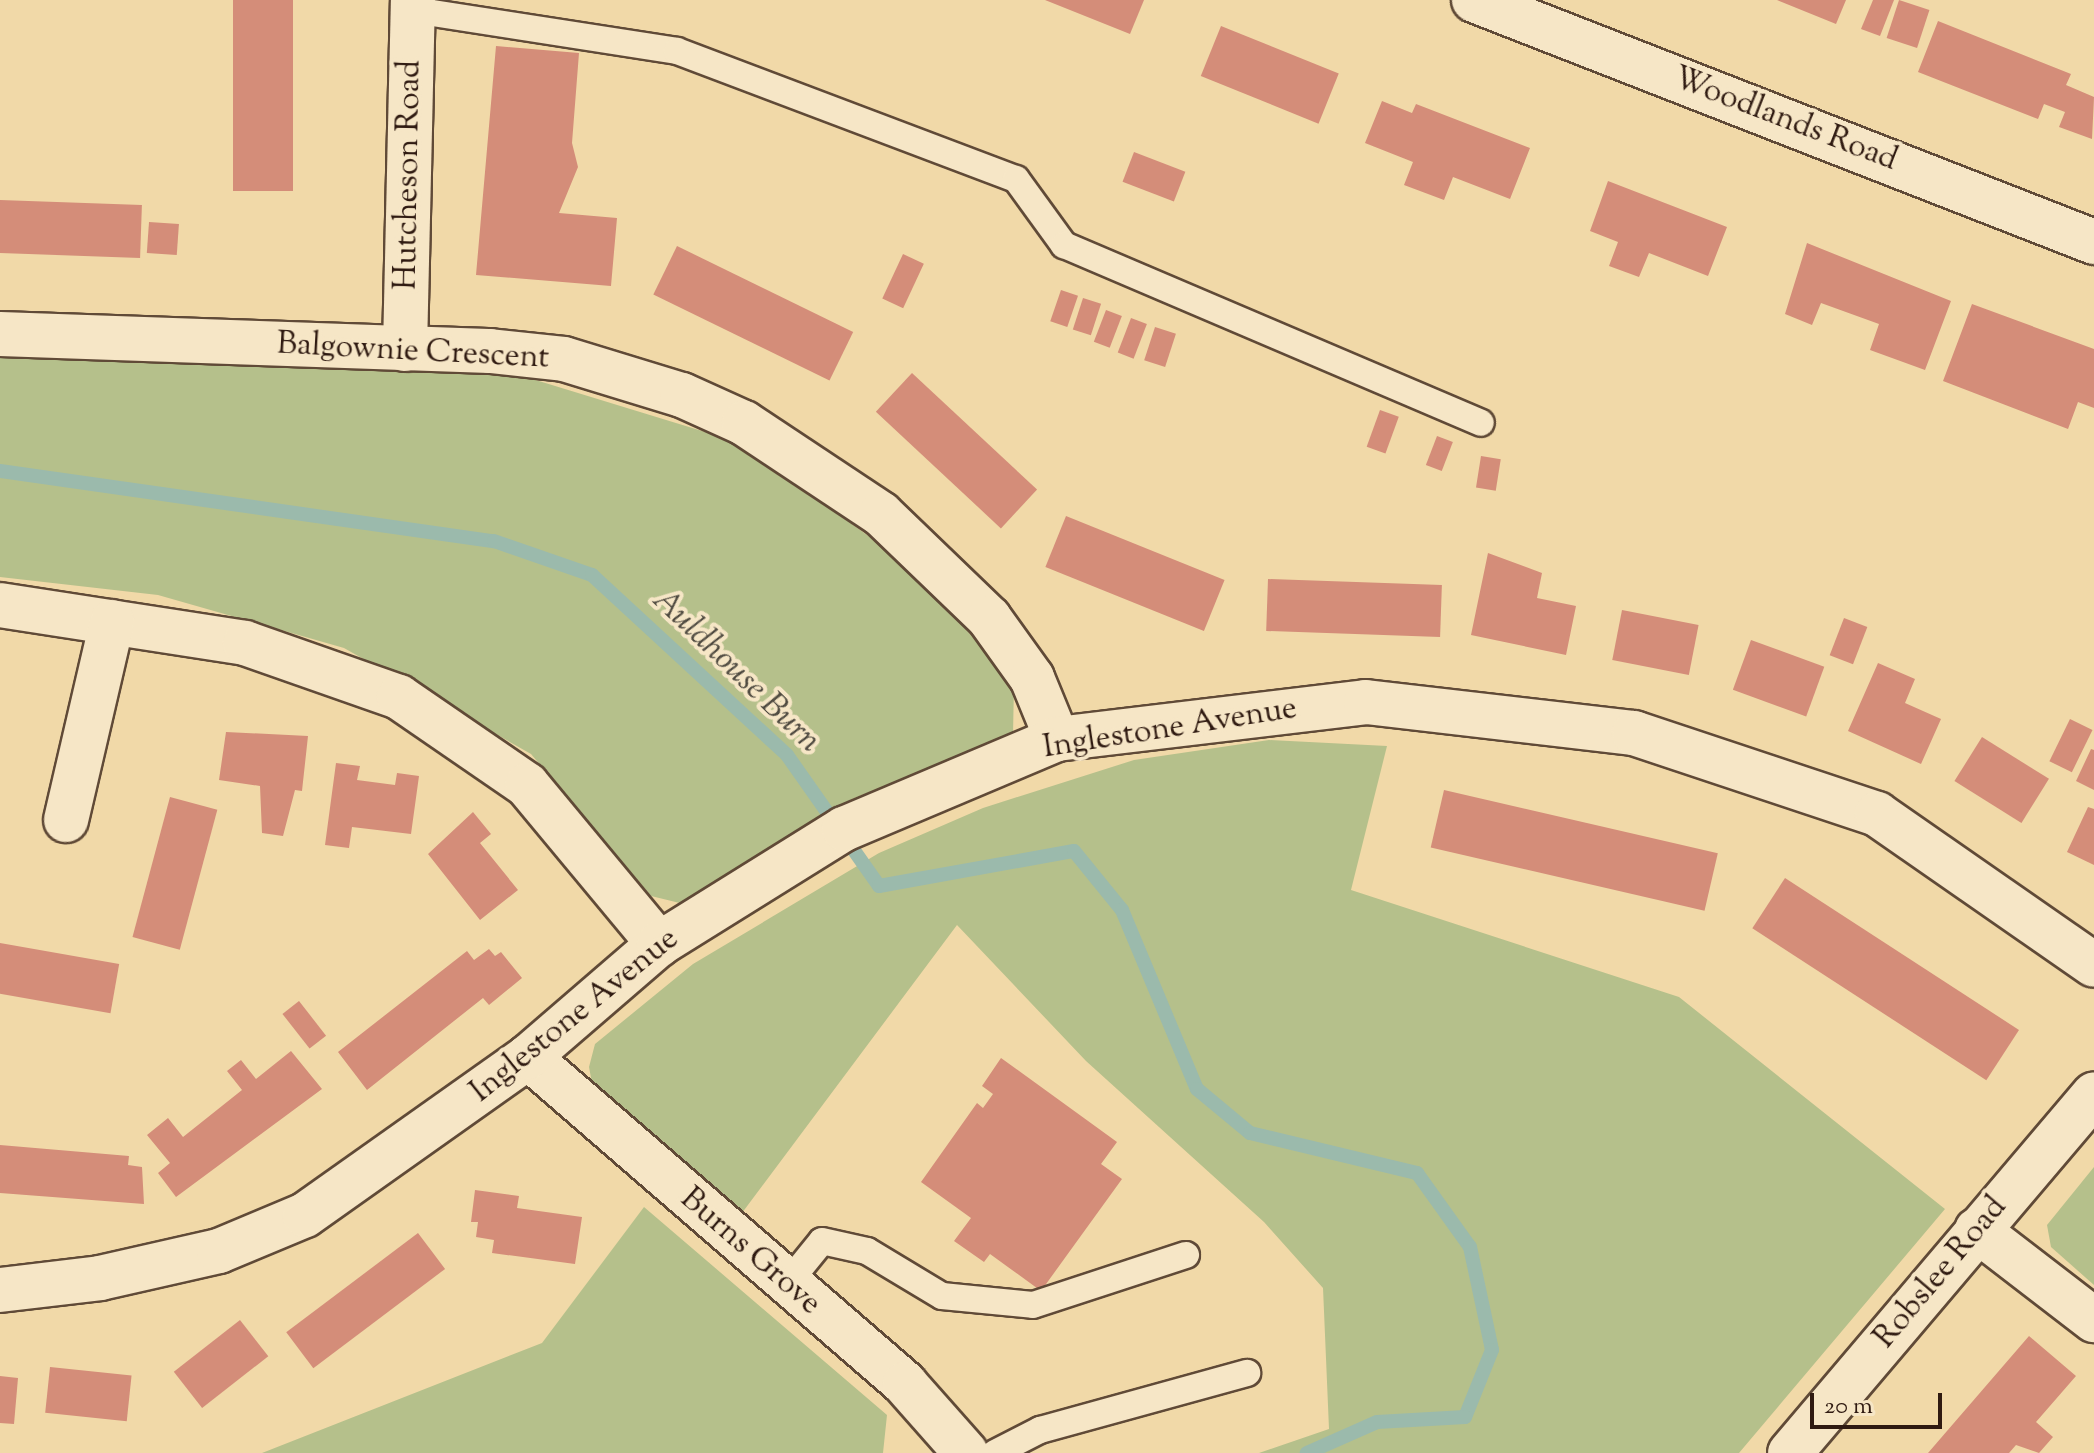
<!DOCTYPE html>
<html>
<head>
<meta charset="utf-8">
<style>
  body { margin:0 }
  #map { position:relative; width:2094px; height:1453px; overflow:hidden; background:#f1d9a8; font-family:"Sorts Mill Goudy",serif }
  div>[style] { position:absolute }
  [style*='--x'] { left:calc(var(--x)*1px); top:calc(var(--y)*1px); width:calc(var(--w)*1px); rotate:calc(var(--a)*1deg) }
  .green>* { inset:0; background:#b5c08b }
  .stream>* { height:14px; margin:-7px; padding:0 7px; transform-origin:7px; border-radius:7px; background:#9bbaac }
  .building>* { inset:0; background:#d48d79; transform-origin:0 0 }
  .roads { filter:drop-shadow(2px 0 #604a37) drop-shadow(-2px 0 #604a37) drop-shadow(0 2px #604a37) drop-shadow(0 -2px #604a37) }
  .lane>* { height:26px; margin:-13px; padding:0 13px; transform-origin:13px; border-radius:13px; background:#f6e6c6 }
  .street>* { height:44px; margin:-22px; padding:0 22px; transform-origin:22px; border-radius:22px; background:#f6e6c6 }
  .secondary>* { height:44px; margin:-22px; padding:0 22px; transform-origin:22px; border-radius:22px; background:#f6e6c6 }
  span { translate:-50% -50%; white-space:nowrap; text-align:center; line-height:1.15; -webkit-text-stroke:8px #f6e6c6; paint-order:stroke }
  .street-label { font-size:32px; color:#2f1a11 }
  .water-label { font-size:34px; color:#4f4a40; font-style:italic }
  .scale { position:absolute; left:1810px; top:1393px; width:132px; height:36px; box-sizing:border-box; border:4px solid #2f1a11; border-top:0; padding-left:10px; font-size:24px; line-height:28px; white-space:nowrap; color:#2f1a11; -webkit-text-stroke:6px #f6e6c6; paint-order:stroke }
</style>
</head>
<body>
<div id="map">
  <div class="green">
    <i style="clip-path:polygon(0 351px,516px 374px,738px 442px,910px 566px,1014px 684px,1013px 735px,852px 799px,688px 905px,651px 896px,531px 754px,344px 648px,158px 595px,0 577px)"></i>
    <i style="clip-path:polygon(1269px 740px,1387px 746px,1351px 890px,1679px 997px,1945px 1209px,1739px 1453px,1259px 1453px,1329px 1429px,1323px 1288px,1264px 1222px,1086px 1061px,957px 925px,733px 1225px,594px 1094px,589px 1067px,595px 1044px,693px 964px,879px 853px,983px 808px,1134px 760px)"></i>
    <i style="clip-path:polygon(2094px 1167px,2094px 1285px,2051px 1247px,2047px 1225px)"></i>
    <i style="clip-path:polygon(644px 1207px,887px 1415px,883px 1453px,262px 1453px,542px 1343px)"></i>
  </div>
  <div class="stream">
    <i style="--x:0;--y:471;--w:499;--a:8.1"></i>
    <i style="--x:494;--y:541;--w:104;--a:19.1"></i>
    <i style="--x:592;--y:575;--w:265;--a:42.7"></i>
    <i style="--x:787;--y:755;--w:160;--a:54.9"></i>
    <i style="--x:879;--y:886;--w:198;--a:-10.2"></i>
    <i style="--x:1074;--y:851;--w:76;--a:50.9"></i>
    <i style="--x:1122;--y:910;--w:194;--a:67.3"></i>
    <i style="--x:1197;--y:1089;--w:69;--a:39.7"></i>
    <i style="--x:1250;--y:1133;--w:172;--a:13.5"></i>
    <i style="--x:1417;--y:1173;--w:91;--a:54.4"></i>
    <i style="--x:1470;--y:1247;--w:105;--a:77.9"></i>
    <i style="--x:1492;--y:1350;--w:72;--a:111.9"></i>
    <i style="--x:1465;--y:1417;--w:88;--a:176.7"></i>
    <i style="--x:1377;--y:1422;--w:77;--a:156.1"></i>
  </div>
  <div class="building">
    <i style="left:233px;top:0;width:60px;height:191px"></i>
    <i style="clip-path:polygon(1045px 0,1144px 0,1130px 34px)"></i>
    <i style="clip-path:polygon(1777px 0,1846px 0,1836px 24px)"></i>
    <i style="clip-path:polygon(1873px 0,1894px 0,1880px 36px,1861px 29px)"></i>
    <i style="left:1899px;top:0;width:32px;height:40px;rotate:18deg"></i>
    <i style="clip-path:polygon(1938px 21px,2071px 74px,2066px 85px,2094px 97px,2092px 139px,2059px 127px,2065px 112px,2044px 104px,2038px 119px,1918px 72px)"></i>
    <i style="left:1221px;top:26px;width:127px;height:54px;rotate:22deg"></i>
    <i style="clip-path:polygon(496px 46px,579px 53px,572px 143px,578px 167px,559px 213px,617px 218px,611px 286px,476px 275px)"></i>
    <i style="clip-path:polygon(1382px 101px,1412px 113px,1416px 104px,1530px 148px,1510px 199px,1453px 177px,1444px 200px,1404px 185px,1413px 162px,1365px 143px)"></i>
    <i style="left:1134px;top:152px;width:55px;height:32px;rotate:21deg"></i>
    <i style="clip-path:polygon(1608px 181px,1727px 227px,1708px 276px,1649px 253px,1639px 277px,1609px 266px,1618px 242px,1590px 231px)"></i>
    <i style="left:0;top:200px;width:142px;height:53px;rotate:2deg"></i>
    <i style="left:149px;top:222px;width:30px;height:31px;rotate:4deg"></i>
    <i style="clip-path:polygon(1807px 243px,1951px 301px,1925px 370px,1870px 350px,1879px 324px,1821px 303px,1812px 325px,1785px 314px)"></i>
    <i style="left:677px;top:246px;width:196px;height:54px;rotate:26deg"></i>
    <i style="left:903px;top:254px;width:23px;height:49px;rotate:25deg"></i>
    <i style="left:1061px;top:290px;width:18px;height:33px;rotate:19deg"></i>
    <i style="left:1083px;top:298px;width:19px;height:33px;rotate:18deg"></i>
    <i style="clip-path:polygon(1972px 304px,2094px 349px,2094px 408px,2078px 402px,2068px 429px,1943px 381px)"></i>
    <i style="left:1106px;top:310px;width:17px;height:34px;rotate:21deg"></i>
    <i style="left:1131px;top:318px;width:17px;height:37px;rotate:21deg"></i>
    <i style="left:1155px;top:327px;width:22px;height:35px;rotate:18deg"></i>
    <i style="left:912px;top:373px;width:171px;height:53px;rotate:43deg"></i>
    <i style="left:1380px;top:410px;width:20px;height:39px;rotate:20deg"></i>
    <i style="left:1437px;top:436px;width:17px;height:31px;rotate:21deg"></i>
    <i style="left:1481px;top:456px;width:20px;height:32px;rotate:9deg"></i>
    <i style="left:1066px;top:516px;width:171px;height:55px;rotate:22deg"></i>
    <i style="clip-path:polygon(1488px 553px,1542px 573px,1537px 598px,1576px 606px,1566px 655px,1471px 635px)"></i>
    <i style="left:1268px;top:579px;width:174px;height:52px;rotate:2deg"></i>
    <i style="left:1622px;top:610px;width:78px;height:51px;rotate:11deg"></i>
    <i style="left:1844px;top:618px;width:25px;height:40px;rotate:21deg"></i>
    <i style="left:1751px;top:640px;width:78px;height:53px;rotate:20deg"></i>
    <i style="clip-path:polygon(1878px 663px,1915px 679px,1905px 703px,1941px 719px,1921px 764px,1848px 731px)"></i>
    <i style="left:2070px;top:719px;width:25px;height:47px;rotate:26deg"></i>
    <i style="clip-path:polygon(226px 732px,308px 736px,302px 791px,295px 790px,283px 836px,262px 833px,260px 786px,219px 780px)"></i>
    <i style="left:1982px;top:737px;width:79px;height:52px;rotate:32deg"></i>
    <i style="clip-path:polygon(2091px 749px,2094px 750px,2094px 790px,2076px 781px)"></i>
    <i style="clip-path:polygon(336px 763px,360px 766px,357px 780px,395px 785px,397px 773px,419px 776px,411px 834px,352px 827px,349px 848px,325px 845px)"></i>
    <i style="left:1444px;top:790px;width:281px;height:59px;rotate:13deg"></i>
    <i style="left:170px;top:797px;width:49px;height:145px;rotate:15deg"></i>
    <i style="clip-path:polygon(2088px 807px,2094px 809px,2094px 865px,2067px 852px)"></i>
    <i style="clip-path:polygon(473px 812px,491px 834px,480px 843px,518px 890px,480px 920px,428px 854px)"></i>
    <i style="left:1785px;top:878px;width:279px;height:60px;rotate:33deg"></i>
    <i style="left:0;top:943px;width:121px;height:50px;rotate:10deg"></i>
    <i style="clip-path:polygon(489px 949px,495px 956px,501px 952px,522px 978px,489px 1005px,483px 998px,367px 1090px,338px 1052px,467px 951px,474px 960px)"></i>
    <i style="left:299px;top:1001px;width:44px;height:21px;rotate:52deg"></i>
    <i style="clip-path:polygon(291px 1051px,322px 1089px,176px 1197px,158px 1173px,170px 1163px,147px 1135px,168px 1118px,183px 1137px,242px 1090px,227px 1071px,241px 1060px,256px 1079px)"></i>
    <i style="clip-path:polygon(1001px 1058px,1117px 1142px,1101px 1164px,1122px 1179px,1041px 1291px,990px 1254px,984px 1262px,954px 1241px,971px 1218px,921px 1182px,977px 1103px,983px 1108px,993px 1094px,982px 1086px)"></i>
    <i style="clip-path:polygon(0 1145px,129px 1156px,128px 1165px,142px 1167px,144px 1204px,0 1193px)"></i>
    <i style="clip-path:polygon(475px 1190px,519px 1196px,517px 1208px,582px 1217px,575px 1264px,492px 1253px,494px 1240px,476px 1237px,478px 1222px,471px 1222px)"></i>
    <i style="left:418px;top:1233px;width:45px;height:165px;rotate:53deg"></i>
    <i style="left:240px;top:1320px;width:46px;height:84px;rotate:52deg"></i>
    <i style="clip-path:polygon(2029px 1336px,2076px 1376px,2036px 1422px,2053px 1437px,2039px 1453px,2016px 1445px,2009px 1453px,1928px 1453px)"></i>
    <i style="left:50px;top:1367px;width:82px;height:46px;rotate:6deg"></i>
    <i style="clip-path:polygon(0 1376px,18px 1378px,14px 1424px,0 1423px)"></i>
  </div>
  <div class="roads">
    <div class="lane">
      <i style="--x:413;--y:10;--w:267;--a:8.8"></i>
      <i style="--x:677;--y:51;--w:362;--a:20.7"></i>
      <i style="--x:1016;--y:179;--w:82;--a:54"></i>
      <i style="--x:1064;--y:245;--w:453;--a:23.1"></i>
      <i style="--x:787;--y:1284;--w:55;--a:-50.9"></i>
      <i style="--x:822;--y:1241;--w:46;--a:12.5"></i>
      <i style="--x:867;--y:1251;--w:87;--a:31"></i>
      <i style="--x:942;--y:1296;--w:91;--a:5.6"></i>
      <i style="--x:1033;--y:1305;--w:161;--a:-18.1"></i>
      <i style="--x:995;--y:1453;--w:51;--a:-27.1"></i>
      <i style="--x:1040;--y:1430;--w:215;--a:-15.4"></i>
    </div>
    <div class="street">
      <i style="--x:1474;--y:0;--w:666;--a:21.32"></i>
      <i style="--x:0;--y:334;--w:490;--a:2"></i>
      <i style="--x:490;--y:351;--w:74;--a:6.2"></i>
      <i style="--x:564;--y:359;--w:123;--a:17"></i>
      <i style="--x:682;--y:395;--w:68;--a:24.3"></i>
      <i style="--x:744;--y:423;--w:164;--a:33.6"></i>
      <i style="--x:881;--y:514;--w:150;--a:43.9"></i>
      <i style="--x:989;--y:618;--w:74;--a:54.4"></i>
      <i style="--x:1032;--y:678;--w:66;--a:67.7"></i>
      <i style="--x:405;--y:349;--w:349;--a:-88.7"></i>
      <i style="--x:0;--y:605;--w:248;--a:8.8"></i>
      <i style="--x:245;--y:643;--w:163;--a:19.3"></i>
      <i style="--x:399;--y:697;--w:155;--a:34.5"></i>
      <i style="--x:527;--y:785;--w:207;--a:50.3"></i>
      <i style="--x:66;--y:820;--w:203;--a:-76.9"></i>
      <i style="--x:528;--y:1057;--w:499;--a:40.9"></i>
      <i style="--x:905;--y:1384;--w:92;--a:48.5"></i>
      <i style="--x:1977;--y:1230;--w:148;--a:37.6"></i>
      <i style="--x:0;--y:1290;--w:101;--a:-6.8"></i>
      <i style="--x:100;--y:1278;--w:122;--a:-12.8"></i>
      <i style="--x:219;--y:1251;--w:93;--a:-22.7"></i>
      <i style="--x:305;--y:1215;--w:273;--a:-35.3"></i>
      <i style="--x:528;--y:1057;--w:173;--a:-40.8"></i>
      <i style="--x:659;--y:944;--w:218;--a:-31.9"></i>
      <i style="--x:844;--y:829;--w:231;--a:-22.9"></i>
      <i style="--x:1057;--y:739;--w:311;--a:-6.8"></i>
      <i style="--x:1366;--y:702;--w:270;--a:6.6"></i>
      <i style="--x:1634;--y:733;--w:256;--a:18.4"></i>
      <i style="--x:1877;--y:814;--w:264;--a:34.8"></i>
    </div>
    <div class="secondary">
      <i style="--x:1790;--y:1453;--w:470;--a:-49.7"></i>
    </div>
  </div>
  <div class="street-label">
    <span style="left:1785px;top:120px;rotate:21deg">Woodlands Road</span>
    <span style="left:409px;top:175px;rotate:-89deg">Hutcheson Road</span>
    <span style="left:413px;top:352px;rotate:3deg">Balgownie Crescent</span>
    <span style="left:1170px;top:729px;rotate:-9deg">Inglestone Avenue</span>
    <span style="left:575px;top:1016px;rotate:-39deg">Inglestone Avenue</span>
    <span style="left:750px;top:1252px;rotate:41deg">Burns Grove</span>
    <span style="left:1941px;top:1273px;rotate:-50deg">Robslee Road</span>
  </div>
  <div class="water-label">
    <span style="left:736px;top:671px;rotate:44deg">Auldhouse Burn</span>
  </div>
  <div class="scale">20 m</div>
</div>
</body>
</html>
